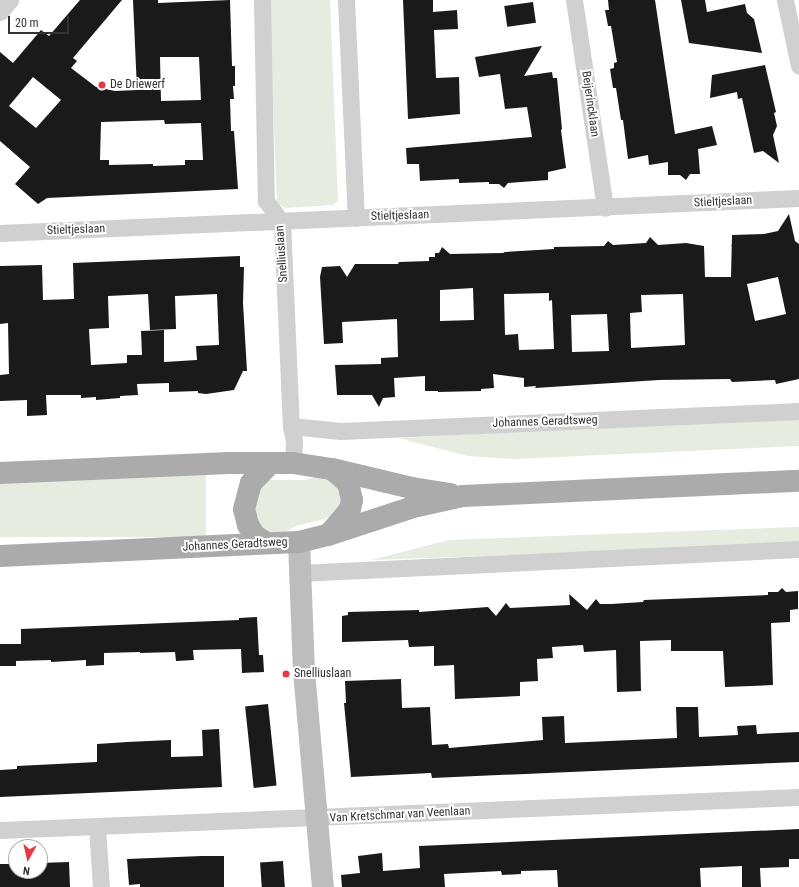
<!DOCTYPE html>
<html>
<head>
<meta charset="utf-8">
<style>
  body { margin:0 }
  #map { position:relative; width:799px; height:887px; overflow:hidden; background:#fff; font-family:"Roboto Condensed",sans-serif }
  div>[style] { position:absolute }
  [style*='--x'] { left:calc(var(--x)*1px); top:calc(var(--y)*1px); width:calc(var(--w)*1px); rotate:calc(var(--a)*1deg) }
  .green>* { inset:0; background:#e6ecdf; transform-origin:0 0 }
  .building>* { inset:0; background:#1a1a1a; transform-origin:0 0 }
  .street>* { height:17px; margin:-8.5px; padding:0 8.5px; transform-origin:8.5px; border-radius:8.5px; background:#d0d0d0 }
  .secondary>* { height:22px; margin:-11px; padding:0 11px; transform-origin:11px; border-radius:11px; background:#bdbdbd }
  .primary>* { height:22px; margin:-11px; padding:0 11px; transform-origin:11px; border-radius:11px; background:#ababab }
  .dots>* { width:11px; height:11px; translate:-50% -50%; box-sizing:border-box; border:2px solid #fff; border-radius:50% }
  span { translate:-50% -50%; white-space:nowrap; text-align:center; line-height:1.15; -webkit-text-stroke:4px #fff; paint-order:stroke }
  .poi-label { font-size:12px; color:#333 }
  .left { translate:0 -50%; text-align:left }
  .street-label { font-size:12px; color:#333 }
  .north { position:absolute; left:8px; top:839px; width:40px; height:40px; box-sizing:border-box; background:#fff; border:1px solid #adadad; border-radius:50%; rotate:188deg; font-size:11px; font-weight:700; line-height:16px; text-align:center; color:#333 }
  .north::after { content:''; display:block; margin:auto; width:14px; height:18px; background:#e63946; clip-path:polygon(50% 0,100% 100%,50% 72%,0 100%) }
  .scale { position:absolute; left:8px; top:16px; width:61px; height:18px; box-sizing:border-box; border:2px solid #333; border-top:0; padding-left:5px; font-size:12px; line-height:14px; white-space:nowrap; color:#333; -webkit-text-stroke:3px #fff; paint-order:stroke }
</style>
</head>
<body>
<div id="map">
  <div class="green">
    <i style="clip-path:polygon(269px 0,330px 0,338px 201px,333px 205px,286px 208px,281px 206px,277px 202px)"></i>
    <i style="clip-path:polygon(799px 417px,799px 446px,513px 459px,467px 456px,399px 438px)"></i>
    <i style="left:206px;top:475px;width:62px;height:206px;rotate:90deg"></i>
    <i style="clip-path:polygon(319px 476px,337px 482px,342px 501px,332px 516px,321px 520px,296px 526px,280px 535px,260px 530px,254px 519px,258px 488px,269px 480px,305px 480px)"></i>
    <i style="clip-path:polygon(799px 527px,799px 545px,371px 560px,449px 540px)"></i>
  </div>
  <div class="building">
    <i style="clip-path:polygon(evenodd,80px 0,122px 0,73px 58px,77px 61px,71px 68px,96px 87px,115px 91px,137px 90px,133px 0,158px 0,158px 3px,230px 0,232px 66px,235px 66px,235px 86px,233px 86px,234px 99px,230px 99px,231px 131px,234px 131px,238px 189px,47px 198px,38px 204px,15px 184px,30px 167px,0 141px,0 52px,13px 63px,41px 30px,49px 36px,80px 0,160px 57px,199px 57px,201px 100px,161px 101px,160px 57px,80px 0,33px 77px,61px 100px,36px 128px,9px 106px,33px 77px,80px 0,164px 120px,165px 124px,201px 123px,203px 160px,185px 160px,185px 165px,153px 166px,153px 164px,109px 165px,109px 160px,100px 160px,101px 122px,164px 120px)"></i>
    <i style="clip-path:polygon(403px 0,433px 0,433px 12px,457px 10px,458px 29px,434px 30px,436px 78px,459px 77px,460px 114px,408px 119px)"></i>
    <i style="clip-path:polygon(608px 0,655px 0,675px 134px,712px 126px,717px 145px,698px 149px,700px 174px,690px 174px,686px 180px,680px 175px,668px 175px,668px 162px,649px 165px,648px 155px,628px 159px,623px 120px,621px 120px,616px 88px,613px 88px,610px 69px,614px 68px,614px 63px,617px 62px,611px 26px,608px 26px,605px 10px,609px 10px)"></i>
    <i style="clip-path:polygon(681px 0,705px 0,707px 12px,745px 4px,747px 13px,754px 19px,762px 53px,689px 43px)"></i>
    <i style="left:533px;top:2px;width:21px;height:29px;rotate:82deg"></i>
    <i style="clip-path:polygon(542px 46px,524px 76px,552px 72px,553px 78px,557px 78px,562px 129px,561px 130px,566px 168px,548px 172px,548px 180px,508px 183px,504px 188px,499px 184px,489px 184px,489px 182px,459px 183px,459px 179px,420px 181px,419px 164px,407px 164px,406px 148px,532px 137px,527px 107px,505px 109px,500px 74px,479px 77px,475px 57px)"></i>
    <i style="clip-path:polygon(765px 65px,776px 112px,774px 113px,777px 126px,773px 135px,779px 163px,763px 151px,754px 153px,742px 98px,738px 99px,737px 92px,710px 98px,712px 75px)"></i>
    <i style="clip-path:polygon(evenodd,789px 214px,795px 241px,799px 244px,799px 379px,776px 384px,775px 380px,732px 382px,730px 379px,659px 380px,535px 388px,536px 386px,524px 387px,524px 378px,493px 374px,494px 388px,481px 389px,481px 391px,438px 392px,438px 391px,425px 391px,425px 376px,394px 378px,395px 397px,383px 398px,379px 407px,372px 395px,337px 395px,335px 365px,381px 364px,381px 358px,398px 357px,397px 319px,342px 322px,343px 343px,324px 344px,320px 277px,322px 267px,340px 266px,347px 277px,355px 264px,398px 264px,399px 262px,429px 261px,429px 257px,435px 257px,435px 253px,439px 253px,442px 247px,450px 254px,503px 253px,505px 252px,554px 249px,554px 247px,604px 246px,608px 241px,613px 245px,646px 243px,650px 237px,658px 245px,686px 243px,704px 246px,705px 277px,731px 277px,732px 235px,764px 234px,778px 231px,789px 214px,778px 277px,786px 314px,755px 321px,747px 284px,778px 277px,789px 214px,473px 288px,474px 320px,440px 321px,440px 290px,473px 288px,789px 214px,549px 293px,549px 301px,552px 300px,554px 349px,519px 350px,518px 334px,505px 335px,504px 294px,549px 293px,789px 214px,683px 294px,685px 345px,631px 348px,630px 313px,642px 312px,641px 295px,683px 294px,789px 214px,607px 314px,609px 351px,572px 352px,571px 315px,607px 314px)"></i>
    <i style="clip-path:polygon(evenodd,240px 256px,240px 267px,244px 267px,243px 303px,247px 371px,243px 371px,234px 390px,206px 394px,198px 393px,198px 391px,169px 392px,169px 383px,137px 384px,138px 395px,120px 396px,120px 398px,96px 400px,96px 397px,81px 398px,81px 395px,46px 395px,47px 415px,27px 416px,27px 400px,0 401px,0 375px,9px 374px,8px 323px,0 324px,0 266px,42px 265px,43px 300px,74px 299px,73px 263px,240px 256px,148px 294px,150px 330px,176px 329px,175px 296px,217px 294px,219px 345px,196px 346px,197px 360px,164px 362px,164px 330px,141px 331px,142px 355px,127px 355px,127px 363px,91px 365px,89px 329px,109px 328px,108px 296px,148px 294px)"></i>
    <i style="clip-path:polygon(782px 588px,786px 592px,798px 591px,798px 609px,790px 610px,790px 622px,771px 623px,773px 685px,725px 687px,723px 651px,671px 651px,671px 640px,640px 641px,641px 691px,617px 692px,616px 650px,584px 652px,583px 645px,552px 647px,553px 658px,537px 659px,538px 681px,520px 682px,520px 696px,455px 699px,454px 665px,434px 666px,434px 646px,409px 647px,408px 640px,342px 642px,342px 616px,348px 615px,348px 612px,419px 610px,419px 612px,488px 607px,496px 616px,506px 603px,510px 608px,570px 605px,569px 594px,587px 610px,596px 599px,600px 604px,611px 604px,643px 602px,644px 600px,768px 595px,768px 592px,778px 592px)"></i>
    <i style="clip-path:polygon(257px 617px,259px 655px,263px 655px,264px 672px,242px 673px,241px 649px,193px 650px,194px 660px,176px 661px,175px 652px,140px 653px,140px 652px,104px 653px,104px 665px,86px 666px,86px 660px,51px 662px,51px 660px,16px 661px,16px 666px,0 666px,0 644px,21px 644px,21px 629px,239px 620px,239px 618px)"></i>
    <i style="clip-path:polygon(401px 679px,402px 708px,430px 707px,432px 745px,448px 744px,449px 748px,543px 740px,542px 717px,564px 716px,565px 743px,677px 738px,676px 707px,698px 707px,699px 737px,738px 735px,737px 726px,756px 725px,757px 734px,799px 732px,799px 762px,432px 778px,431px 773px,351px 777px,344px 703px,346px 703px,345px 681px)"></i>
    <i style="left:268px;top:704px;width:82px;height:23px;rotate:84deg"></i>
    <i style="clip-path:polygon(219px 729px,222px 787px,0 797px,0 770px,17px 769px,17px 766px,97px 762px,97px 744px,127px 742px,171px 740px,171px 757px,203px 756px,202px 730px)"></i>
    <i style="clip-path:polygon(799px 829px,799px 859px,789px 859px,789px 867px,760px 868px,761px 887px,742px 887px,742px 866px,700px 868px,701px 887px,558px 887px,557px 870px,521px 871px,521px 874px,502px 875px,501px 871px,444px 874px,445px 887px,342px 887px,341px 875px,360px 873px,358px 856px,382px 853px,383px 871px,420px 868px,419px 846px)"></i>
    <i style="clip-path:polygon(202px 856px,224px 856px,224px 887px,140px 887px,140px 884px,129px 885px,127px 859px)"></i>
    <i style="left:283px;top:861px;width:26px;height:23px;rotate:86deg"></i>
    <i style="clip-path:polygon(69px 862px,70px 887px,0 887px,0 864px,16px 864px,16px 871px,40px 871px,40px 863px)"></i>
  </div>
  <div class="street">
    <i style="--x:262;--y:0;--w:201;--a:88.9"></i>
    <i style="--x:266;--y:201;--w:26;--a:53"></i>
    <i style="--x:282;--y:222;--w:204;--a:87.5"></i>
    <i style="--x:291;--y:426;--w:16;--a:79"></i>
    <i style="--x:294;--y:442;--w:21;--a:93"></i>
    <i style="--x:346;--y:0;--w:218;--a:87.4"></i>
    <i style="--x:574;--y:0;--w:210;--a:81.5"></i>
    <i style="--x:785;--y:0;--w:67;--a:78"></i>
    <i style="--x:0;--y:12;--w:16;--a:-50"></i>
    <i style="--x:0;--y:233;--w:800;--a:-2.51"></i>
    <i style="--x:291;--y:426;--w:50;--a:5.7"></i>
    <i style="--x:341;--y:431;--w:458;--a:-2.5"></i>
    <i style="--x:299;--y:573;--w:501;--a:-2.75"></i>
    <i style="--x:97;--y:827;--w:60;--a:86.2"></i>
    <i style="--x:0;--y:830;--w:800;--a:-2.37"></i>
  </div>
  <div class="secondary">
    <i style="--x:299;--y:542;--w:129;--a:87.8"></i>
    <i style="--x:304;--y:671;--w:217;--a:85"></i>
  </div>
  <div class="primary">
    <i style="--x:0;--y:473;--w:229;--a:-2.5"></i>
    <i style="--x:229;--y:463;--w:64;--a:0"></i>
    <i style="--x:293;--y:463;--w:39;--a:9"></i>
    <i style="--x:332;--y:469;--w:82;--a:13.4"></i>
    <i style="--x:412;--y:488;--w:39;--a:9"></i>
    <i style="--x:329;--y:534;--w:21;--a:-49"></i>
    <i style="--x:343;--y:518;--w:11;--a:-52"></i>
    <i style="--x:350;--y:509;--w:9;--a:-77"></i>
    <i style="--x:352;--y:500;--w:17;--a:-103"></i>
    <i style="--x:348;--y:483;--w:21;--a:-139"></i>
    <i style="--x:267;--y:543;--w:14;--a:-150"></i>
    <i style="--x:255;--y:536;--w:13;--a:-122"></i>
    <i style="--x:248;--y:525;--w:16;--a:-104"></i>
    <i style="--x:244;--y:509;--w:27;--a:-75"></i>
    <i style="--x:251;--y:483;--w:28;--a:-45"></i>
    <i style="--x:0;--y:556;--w:299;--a:-2.7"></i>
    <i style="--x:299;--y:542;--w:30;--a:-14"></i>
    <i style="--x:328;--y:535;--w:89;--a:-18.2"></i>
    <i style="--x:413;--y:507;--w:51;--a:-12.4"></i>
    <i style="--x:463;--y:496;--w:336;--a:-2.6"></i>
  </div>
  <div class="dots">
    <i style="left:102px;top:85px;background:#e63946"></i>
    <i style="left:286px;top:674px;background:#e63946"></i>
  </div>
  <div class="poi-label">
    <span class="left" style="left:110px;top:85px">De Driewerf</span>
    <span class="left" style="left:294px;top:674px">Snelliuslaan</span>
  </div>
  <div class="street-label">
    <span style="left:590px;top:104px;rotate:82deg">Beijerincklaan</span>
    <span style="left:723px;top:202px;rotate:-3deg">Stieltjeslaan</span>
    <span style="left:400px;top:216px;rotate:-2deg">Stieltjeslaan</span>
    <span style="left:76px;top:230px;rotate:-2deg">Stieltjeslaan</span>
    <span style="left:282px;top:254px;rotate:-94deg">Snelliuslaan</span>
    <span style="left:545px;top:422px;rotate:-2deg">Johannes Geradtsweg</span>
    <span style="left:235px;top:545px;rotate:-3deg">Johannes Geradtsweg</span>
    <span style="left:400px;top:815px;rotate:-3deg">Van Kretschmar van Veenlaan</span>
  </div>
  <div class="north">N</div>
  <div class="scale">20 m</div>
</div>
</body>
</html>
